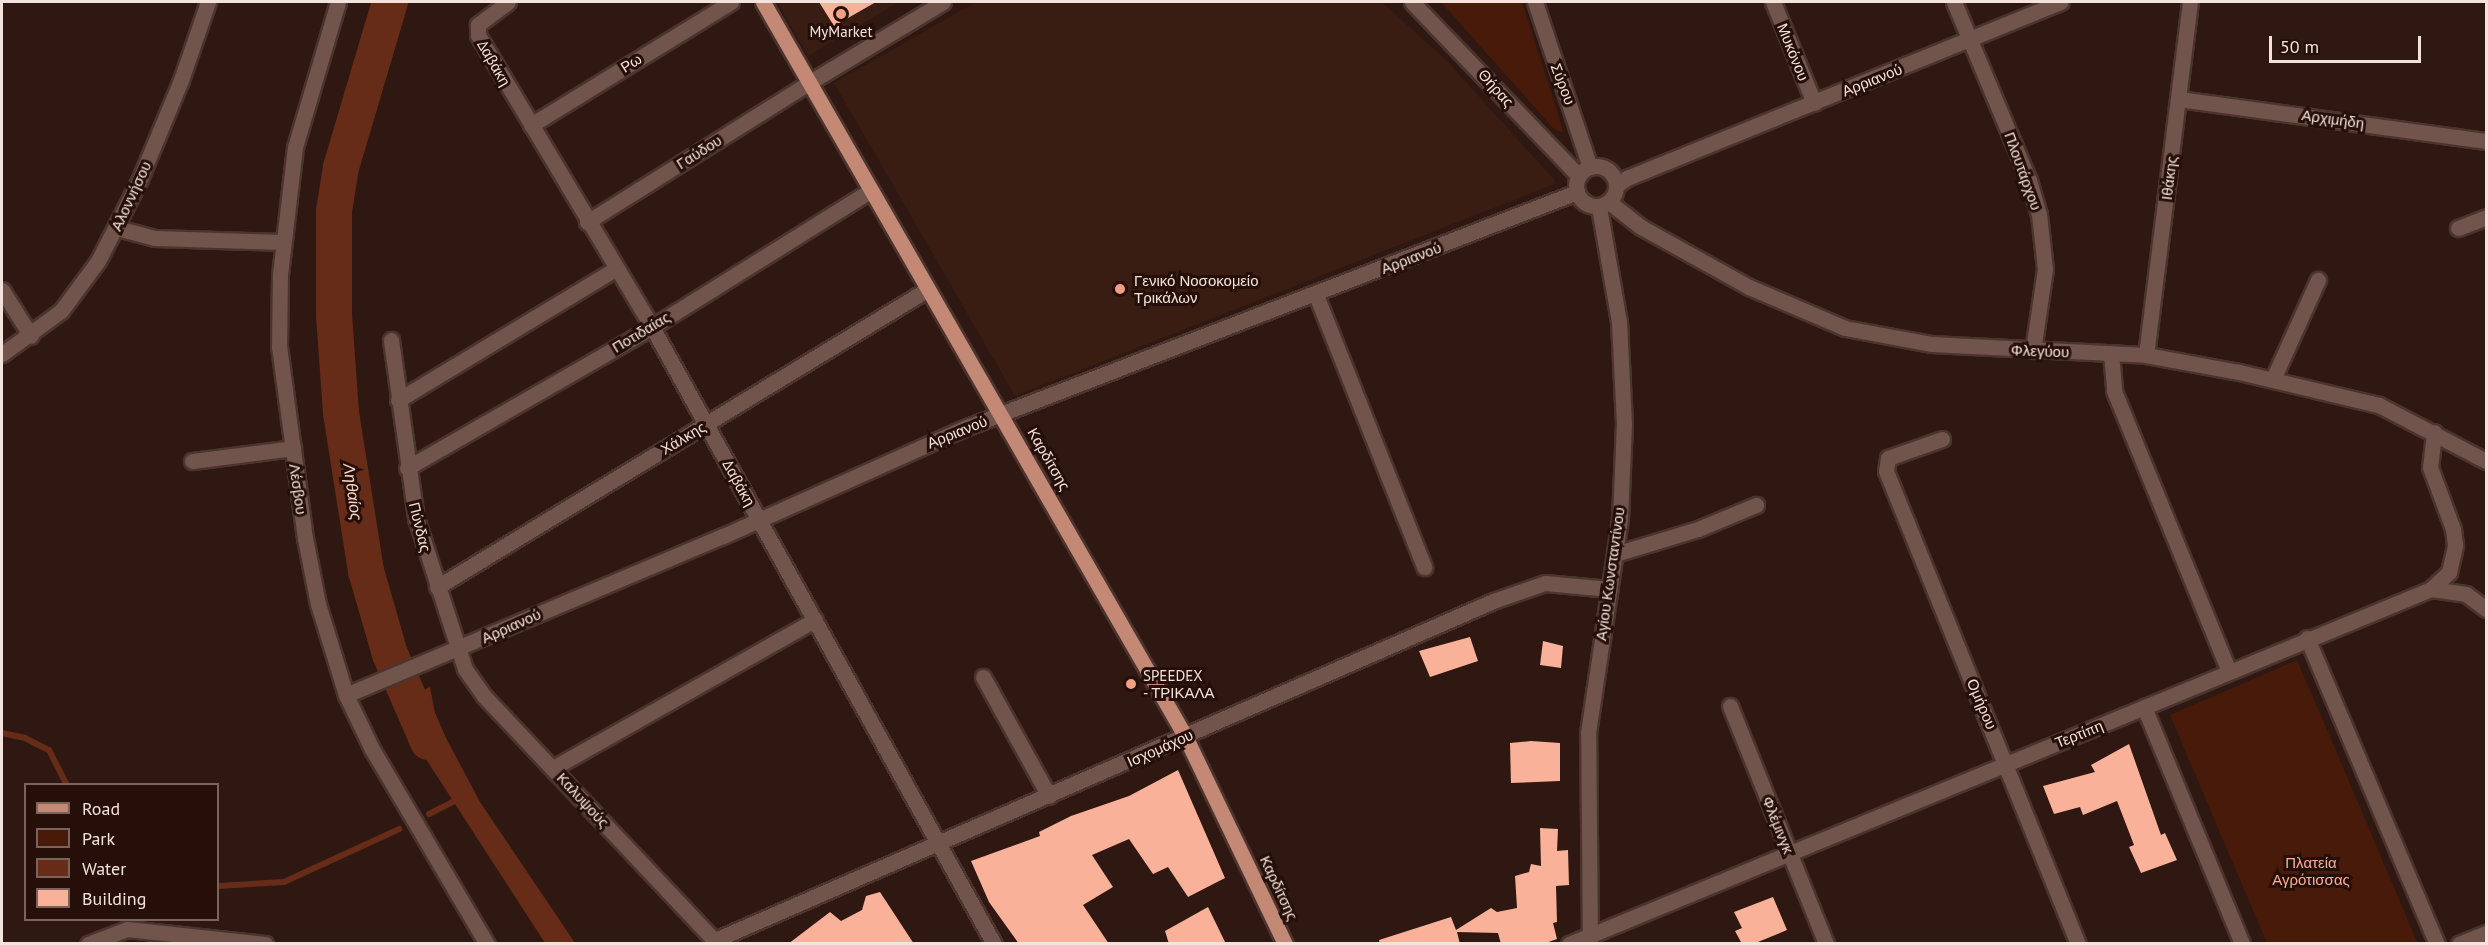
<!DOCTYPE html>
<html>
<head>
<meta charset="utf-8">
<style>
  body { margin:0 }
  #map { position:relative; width:2488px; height:945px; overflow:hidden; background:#2f1811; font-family:"PT Sans",sans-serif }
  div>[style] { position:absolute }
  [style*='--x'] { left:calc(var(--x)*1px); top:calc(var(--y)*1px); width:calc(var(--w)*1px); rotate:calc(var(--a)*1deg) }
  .built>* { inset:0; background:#391c12 }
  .green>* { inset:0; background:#481a0a }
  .water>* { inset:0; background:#672c18 }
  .stream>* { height:6px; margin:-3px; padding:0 3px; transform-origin:3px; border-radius:3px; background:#672c18 }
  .river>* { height:36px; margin:-18px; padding:0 18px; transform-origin:18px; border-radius:18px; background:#672c18 }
  .building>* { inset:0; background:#f9b199 }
  .roads { filter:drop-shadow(2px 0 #4b342e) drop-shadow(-2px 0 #4b342e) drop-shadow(0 2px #4b342e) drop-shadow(0 -2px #4b342e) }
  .minor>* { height:15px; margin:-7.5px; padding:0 7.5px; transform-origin:7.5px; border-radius:7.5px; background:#71544b }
  .tertiary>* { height:15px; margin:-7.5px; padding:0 7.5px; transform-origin:7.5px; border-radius:7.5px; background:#71544b }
  .tertiary>.ring { margin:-7.5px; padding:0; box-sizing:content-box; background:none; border:15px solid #71544b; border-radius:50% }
  .primary>* { height:15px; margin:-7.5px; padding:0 7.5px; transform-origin:7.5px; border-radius:7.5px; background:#c38975 }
  .dots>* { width:16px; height:16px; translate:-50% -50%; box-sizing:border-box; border:3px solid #250f08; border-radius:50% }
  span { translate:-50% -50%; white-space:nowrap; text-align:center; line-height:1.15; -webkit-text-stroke:6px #250f08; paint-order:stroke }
  .poi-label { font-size:15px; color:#f4e3dd }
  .left { translate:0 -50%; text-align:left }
  .street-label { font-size:15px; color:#f4e3dd }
  .park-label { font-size:15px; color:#fbae95 }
  .water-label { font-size:16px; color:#fdd5c8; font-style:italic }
  .frame { position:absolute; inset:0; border:3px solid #f4e3dd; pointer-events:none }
  .legend { position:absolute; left:24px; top:783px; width:195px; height:138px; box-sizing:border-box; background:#250f08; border:2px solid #78645d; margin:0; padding:8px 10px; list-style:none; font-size:18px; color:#f4e3dd }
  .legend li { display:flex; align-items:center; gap:12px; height:30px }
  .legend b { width:30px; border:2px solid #78645d }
  .scale { position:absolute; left:2269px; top:36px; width:152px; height:27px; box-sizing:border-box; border:3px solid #f4e3dd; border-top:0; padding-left:8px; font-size:18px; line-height:21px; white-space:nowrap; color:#f4e3dd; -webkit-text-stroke:4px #250f08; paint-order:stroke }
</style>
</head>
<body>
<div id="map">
  <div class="built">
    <i style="clip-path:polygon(777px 2px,899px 2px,808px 56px)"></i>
    <i style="clip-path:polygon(976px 2px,1382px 2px,1448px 62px,1557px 183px,1015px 396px,834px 83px)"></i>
  </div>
  <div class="green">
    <i style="clip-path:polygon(1441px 2px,1522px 2px,1564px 133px,1554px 129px)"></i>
    <i style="clip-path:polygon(2297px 660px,2334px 746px,2417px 942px,2267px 943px,2170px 715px)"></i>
  </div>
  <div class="water">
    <i style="clip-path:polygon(430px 687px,436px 719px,480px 802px,575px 943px,545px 943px,424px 756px,398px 703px)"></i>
  </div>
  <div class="stream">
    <i style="--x:2;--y:733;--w:24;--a:12"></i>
    <i style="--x:25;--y:738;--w:27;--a:27"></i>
    <i style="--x:49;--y:750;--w:38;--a:63"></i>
    <i style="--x:429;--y:814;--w:34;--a:-27"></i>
    <i style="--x:218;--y:886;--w:66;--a:-3.5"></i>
    <i style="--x:284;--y:882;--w:127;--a:-24.7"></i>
  </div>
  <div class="river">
    <i style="--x:390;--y:2;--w:172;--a:106.5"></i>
    <i style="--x:341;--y:167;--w:45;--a:99"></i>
    <i style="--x:334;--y:211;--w:104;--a:90"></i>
    <i style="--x:334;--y:315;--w:98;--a:85.9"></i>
    <i style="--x:341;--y:413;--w:160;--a:81"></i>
    <i style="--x:366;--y:571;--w:86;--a:73.9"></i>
    <i style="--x:390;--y:654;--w:96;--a:66.6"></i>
  </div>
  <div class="building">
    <i style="clip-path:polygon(819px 2px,876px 2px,834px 26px)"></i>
    <i style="clip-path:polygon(1470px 637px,1478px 661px,1430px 677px,1419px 651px)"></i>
    <i style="clip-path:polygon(1543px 641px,1563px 646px,1561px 668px,1540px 665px)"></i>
    <i style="clip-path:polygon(1531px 741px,1560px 743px,1560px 781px,1511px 783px,1510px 743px)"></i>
    <i style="clip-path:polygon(2129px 744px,2161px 835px,2165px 833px,2177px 860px,2141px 873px,2129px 847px,2134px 845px,2117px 801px,2083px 815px,2080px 807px,2054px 814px,2043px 786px,2095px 772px,2091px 765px)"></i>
    <i style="clip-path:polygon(1178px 770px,1225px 878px,1188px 897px,1168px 867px,1153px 874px,1129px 839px,1092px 855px,1113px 887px,1083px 905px,1109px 944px,1019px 944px,989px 902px,971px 861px,1040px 836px,1039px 832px,1071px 816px,1129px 796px)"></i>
    <i style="clip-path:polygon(1540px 828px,1558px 829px,1557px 851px,1568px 850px,1569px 885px,1556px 886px,1557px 922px,1553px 923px,1557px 939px,1543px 944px,1501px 944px,1498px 933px,1457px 932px,1460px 944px,1380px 944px,1379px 940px,1451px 917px,1456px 930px,1491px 908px,1497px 912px,1517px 908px,1515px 876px,1529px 872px,1531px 864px,1541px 866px)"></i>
    <i style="clip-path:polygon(880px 892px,914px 944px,788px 944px,830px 912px,841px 921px,862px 910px,866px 896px)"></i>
    <i style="clip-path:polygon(1773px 897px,1787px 930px,1753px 944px,1742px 944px,1735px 931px,1742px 928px,1734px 912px)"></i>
    <i style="clip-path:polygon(1208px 907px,1226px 944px,1169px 944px,1165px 931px)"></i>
  </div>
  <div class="roads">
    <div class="minor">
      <i style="--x:338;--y:2;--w:151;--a:106.5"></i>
      <i style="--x:295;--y:147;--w:129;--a:96.7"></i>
      <i style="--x:280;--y:275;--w:71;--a:90.8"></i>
      <i style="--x:279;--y:346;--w:194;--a:82.3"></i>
      <i style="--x:305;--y:538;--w:67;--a:78.9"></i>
      <i style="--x:318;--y:604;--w:95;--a:72.9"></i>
      <i style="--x:346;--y:695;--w:60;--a:64.3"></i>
      <i style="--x:372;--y:749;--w:226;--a:59.5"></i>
      <i style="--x:508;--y:2;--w:38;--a:143"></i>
      <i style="--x:478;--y:25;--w:10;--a:90"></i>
      <i style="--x:478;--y:35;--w:340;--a:59.2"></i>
      <i style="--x:652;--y:327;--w:705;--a:61"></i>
      <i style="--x:1535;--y:2;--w:174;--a:71.6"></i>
      <i style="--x:1773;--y:2;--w:109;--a:67.9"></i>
      <i style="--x:1954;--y:2;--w:193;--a:67.2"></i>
      <i style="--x:2029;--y:180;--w:35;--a:74"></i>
      <i style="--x:2039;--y:214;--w:55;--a:83.8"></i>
      <i style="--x:2045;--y:269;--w:82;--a:98.4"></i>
      <i style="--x:2179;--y:99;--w:310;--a:7.8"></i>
      <i style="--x:531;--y:125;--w:235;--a:-31.6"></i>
      <i style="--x:1616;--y:186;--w:14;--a:-36"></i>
      <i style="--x:1627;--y:178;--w:468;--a:-22.1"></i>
      <i style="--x:587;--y:222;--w:263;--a:-32.1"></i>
      <i style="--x:117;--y:228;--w:39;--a:15"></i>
      <i style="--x:155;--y:238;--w:127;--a:1.8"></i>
      <i style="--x:2458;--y:228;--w:30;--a:-21"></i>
      <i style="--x:2;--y:290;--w:54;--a:57.8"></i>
      <i style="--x:1316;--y:295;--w:293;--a:68.3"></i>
      <i style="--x:391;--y:340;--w:180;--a:82"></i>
      <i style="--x:416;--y:518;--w:159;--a:72"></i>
      <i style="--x:465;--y:669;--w:33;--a:55"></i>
      <i style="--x:484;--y:696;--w:341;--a:46.7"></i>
      <i style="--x:2111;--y:353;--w:38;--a:85"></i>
      <i style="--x:2114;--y:391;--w:303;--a:67.7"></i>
      <i style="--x:2;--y:354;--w:73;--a:-36.1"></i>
      <i style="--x:61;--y:311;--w:62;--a:-53.5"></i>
      <i style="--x:98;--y:261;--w:90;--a:-62.9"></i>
      <i style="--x:139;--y:181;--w:109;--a:-67.4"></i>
      <i style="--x:181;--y:80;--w:83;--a:-70.9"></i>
      <i style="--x:2146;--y:355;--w:356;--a:-82.9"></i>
      <i style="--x:2273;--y:379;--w:109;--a:-65.6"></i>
      <i style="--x:398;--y:400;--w:253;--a:-31.1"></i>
      <i style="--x:1942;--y:439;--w:57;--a:160.6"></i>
      <i style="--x:1888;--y:458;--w:13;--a:99"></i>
      <i style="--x:1886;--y:471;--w:510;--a:67.91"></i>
      <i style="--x:192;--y:461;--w:102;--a:-7.3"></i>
      <i style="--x:407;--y:468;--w:283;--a:-29.9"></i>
      <i style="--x:652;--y:327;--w:258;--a:-32"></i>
      <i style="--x:1615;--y:554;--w:87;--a:-16.8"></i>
      <i style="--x:1698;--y:529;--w:63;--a:-22.5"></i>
      <i style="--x:437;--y:587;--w:574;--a:-31.25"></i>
      <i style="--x:2431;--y:589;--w:35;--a:8"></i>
      <i style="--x:2466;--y:594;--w:25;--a:37"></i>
      <i style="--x:2307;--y:638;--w:332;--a:67"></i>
      <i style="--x:983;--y:677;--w:136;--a:61"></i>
      <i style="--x:346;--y:695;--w:409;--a:-22.9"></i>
      <i style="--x:723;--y:536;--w:267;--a:-24.1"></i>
      <i style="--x:967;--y:427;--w:654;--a:-21.07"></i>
      <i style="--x:1730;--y:706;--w:257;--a:68"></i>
      <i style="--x:2144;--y:707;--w:256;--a:67.5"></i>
      <i style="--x:553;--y:768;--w:301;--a:-29.5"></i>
      <i style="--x:715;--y:940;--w:849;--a:-23.54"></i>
      <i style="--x:1493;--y:601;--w:55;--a:-19.1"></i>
      <i style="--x:1545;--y:583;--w:65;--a:5.3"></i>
      <i style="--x:88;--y:944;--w:42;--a:-21"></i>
      <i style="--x:127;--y:929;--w:139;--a:6.2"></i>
      <i style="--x:1569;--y:944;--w:932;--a:-22.38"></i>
      <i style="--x:2431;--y:589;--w:25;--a:-43"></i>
      <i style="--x:2449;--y:572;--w:28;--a:-77"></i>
      <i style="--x:2455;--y:545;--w:16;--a:-97"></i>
      <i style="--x:2453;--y:529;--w:66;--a:-110.4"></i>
      <i style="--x:2430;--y:467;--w:35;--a:-83"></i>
    </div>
    <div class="tertiary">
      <i style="--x:1412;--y:2;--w:241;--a:46.2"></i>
      <i style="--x:810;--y:82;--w:155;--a:-31"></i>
      <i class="ring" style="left:1576px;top:166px;width:25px;height:25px"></i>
      <i style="--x:1609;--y:202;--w:41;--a:38"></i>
      <i style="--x:1641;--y:227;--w:124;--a:29.1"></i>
      <i style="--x:1749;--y:287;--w:104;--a:23.1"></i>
      <i style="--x:1845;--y:328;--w:87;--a:10.5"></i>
      <i style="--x:1931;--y:344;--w:215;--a:2.9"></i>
      <i style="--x:2146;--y:355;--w:95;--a:10.4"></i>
      <i style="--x:2239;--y:372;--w:144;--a:13.3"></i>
      <i style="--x:2379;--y:405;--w:121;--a:27.6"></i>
      <i style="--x:1590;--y:944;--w:211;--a:-90.5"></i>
      <i style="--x:1588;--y:733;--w:217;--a:-81.5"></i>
      <i style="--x:1620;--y:518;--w:94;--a:-87.6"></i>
      <i style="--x:1624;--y:424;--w:102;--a:-92.8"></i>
      <i style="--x:1619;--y:322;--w:117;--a:-99.9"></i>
      <i style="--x:2459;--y:944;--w:29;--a:-22"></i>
    </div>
    <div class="primary">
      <i style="--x:763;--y:2;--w:847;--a:60.1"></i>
      <i style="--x:1185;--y:736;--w:231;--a:64.3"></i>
    </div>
  </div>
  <div class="dots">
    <i style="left:841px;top:14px;background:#f39f83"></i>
    <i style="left:1120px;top:289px;background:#f39f83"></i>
    <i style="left:1131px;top:684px;background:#f39f83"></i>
  </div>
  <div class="poi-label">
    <span style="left:841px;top:32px">MyMarket</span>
    <span class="left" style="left:1134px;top:289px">Γενικό Νοσοκομείο<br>Τρικάλων</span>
    <span class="left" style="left:1143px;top:684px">SPEEDEX<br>- ΤΡΙΚΑΛΑ</span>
  </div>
  <div class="street-label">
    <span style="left:1793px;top:52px;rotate:68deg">Μυκόνου</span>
    <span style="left:494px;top:63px;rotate:60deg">Δαβάκη</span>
    <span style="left:631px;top:63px;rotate:-32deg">Ρω</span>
    <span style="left:1872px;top:80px;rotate:-22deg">Αρριανού</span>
    <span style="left:1563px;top:84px;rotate:69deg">Σύρου</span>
    <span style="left:1496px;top:88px;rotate:48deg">Θήρας</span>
    <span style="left:2333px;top:119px;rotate:8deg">Αρχιμήδη</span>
    <span style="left:699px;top:152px;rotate:-32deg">Γαύδου</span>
    <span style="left:2023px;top:171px;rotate:70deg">Πλουτάρχου</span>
    <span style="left:2169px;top:178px;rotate:-83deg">Ιθάκης</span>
    <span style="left:131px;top:196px;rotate:-65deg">Αλοννήσου</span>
    <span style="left:1411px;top:258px;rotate:-21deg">Αρριανού</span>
    <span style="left:641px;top:332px;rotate:-31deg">Ποτιδαίας</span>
    <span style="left:2040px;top:351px;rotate:2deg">Φλεγύου</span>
    <span style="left:957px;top:432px;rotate:-22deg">Αρριανού</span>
    <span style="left:683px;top:438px;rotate:-31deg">Χάλκης</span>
    <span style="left:1049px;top:459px;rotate:60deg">Καρδίτσης</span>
    <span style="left:739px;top:483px;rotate:61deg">Δαβάκη</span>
    <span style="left:298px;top:489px;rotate:82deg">Λέσβου</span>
    <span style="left:420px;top:527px;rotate:76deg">Πύνδας</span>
    <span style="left:1610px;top:574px;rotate:-82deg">Αγίου Κωνσταντίνου</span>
    <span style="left:511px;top:626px;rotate:-24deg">Αρριανού</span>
    <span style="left:1982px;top:704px;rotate:67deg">Ομήρου</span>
    <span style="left:2079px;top:734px;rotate:-22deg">Τερτίπη</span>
    <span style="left:1160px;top:748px;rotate:-24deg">Ισχομάχου</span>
    <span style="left:583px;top:800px;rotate:47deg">Καλυψούς</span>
    <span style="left:1778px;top:825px;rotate:68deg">Φλέμινγκ</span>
    <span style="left:1279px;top:888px;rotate:65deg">Καρδίτσης</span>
  </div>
  <div class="park-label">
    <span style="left:2311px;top:871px">Πλατεία<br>Αγρότισσας</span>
  </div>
  <div class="water-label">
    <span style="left:353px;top:492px;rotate:82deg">Ληθαίος</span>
  </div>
  <div class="frame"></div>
  <ul class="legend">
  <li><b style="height:8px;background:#c38975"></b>Road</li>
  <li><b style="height:16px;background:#481a0a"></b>Park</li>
  <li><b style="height:16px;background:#672c18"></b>Water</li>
  <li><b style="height:16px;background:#f9b199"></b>Building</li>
  </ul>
  <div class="scale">50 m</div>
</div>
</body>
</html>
